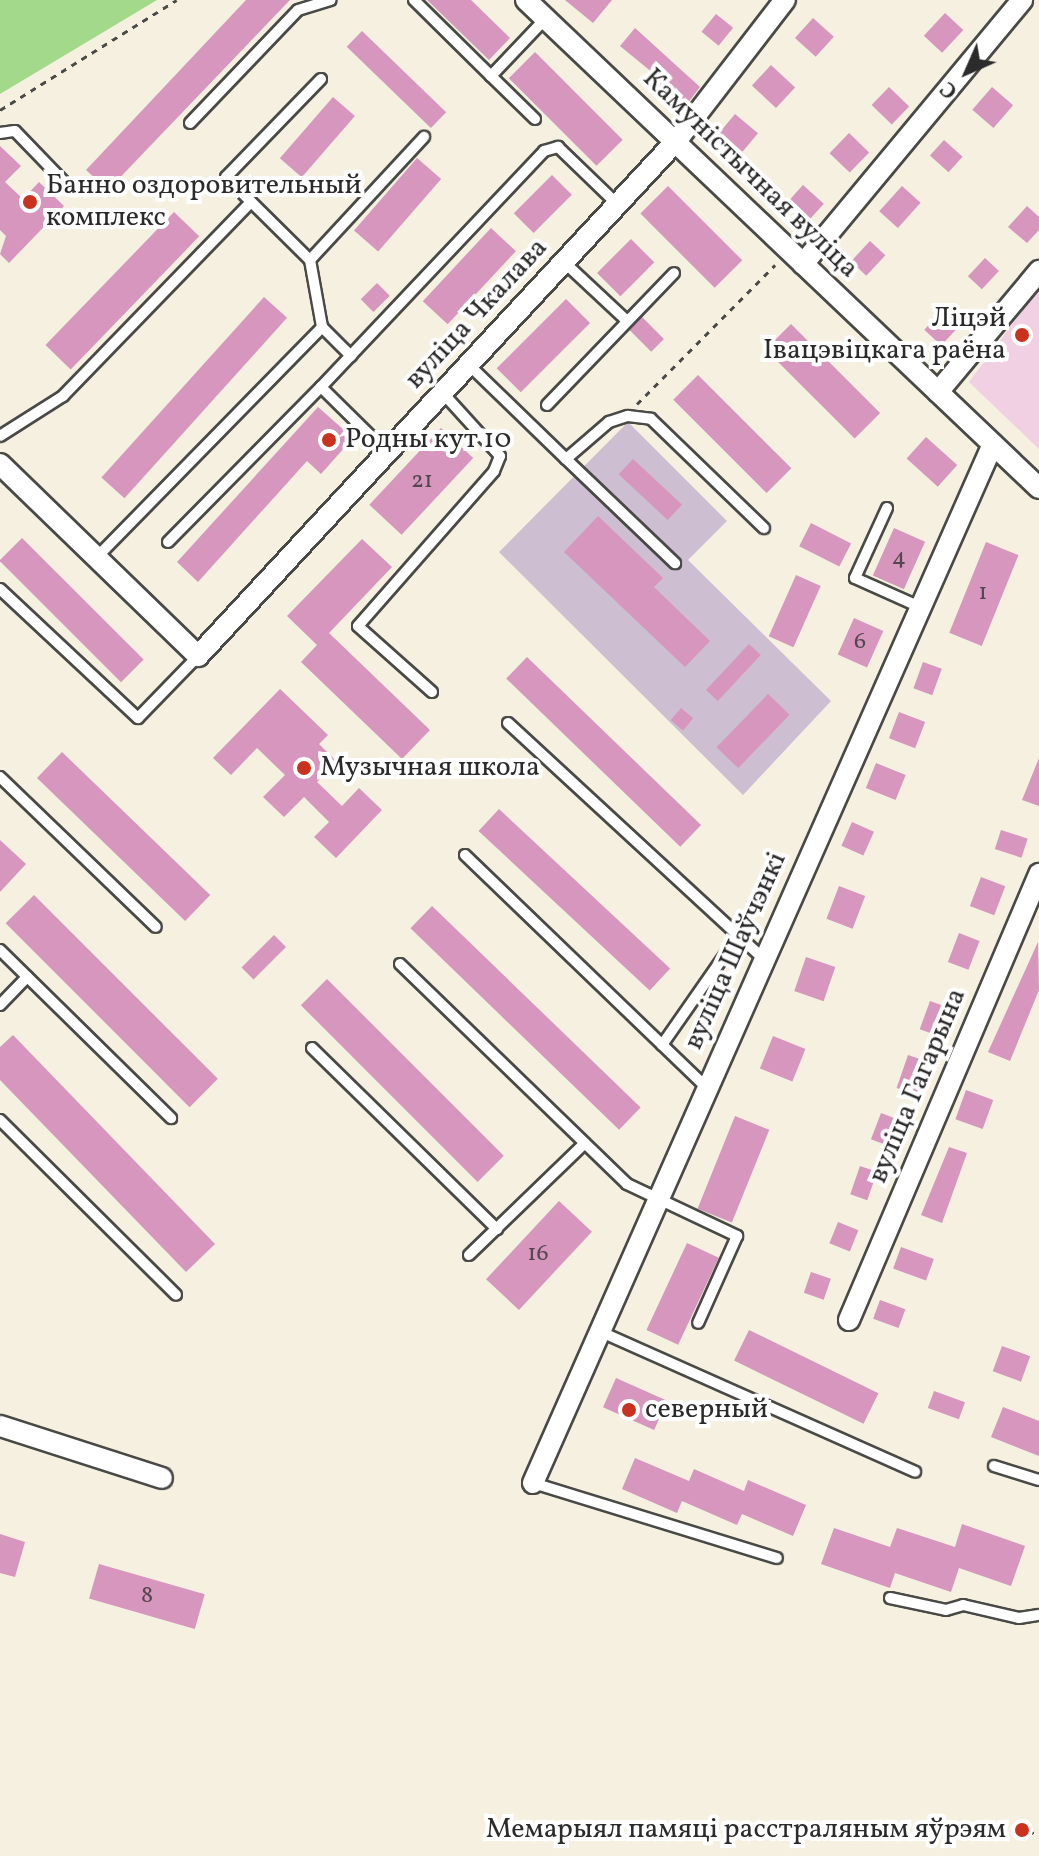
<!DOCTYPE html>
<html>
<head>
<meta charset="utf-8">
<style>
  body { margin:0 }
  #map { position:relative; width:1039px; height:1856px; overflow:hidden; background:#f5f0df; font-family:Vollkorn,serif }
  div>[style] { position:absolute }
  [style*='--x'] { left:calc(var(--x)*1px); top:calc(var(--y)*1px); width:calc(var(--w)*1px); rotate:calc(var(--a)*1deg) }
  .built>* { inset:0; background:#f1d0e3 }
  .industrial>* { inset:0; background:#cebed1 }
  .green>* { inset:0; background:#a2d98b }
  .building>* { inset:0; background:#d696bd; transform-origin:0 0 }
  .path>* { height:3px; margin-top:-1.5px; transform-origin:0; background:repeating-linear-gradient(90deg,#494946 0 6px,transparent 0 12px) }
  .roads { filter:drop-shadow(2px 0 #494946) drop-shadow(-2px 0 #494946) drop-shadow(0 2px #494946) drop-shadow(0 -2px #494946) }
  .service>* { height:10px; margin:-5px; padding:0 5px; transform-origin:5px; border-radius:5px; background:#fff }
  .minor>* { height:20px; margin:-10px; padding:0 10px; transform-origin:10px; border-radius:10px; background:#fff }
  .dots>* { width:22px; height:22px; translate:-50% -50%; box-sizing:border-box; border:4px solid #fff; border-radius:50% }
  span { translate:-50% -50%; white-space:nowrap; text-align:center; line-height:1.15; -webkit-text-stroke:8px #fff; paint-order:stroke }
  .number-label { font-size:24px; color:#564650 }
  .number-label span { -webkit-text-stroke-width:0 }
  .street-label { font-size:28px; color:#2b2b2b }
  .poi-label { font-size:28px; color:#2b2b2b }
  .left { translate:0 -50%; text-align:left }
  .right { translate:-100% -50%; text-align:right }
  .north { position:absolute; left:927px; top:32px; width:80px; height:80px; -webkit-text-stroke:6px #fff; paint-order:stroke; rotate:225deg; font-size:22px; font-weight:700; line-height:32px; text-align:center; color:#2b2b2b }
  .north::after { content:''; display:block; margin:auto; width:28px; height:36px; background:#2b2b2b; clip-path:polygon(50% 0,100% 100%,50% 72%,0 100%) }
</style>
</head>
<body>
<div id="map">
  <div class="built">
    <i style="clip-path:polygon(1039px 288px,1039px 449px,969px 382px)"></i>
  </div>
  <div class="industrial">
    <i style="clip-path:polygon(628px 422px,727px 521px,688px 560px,831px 701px,743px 795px,499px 552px)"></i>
  </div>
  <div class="green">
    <i style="clip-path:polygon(0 0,157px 0,0 94px)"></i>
  </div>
  <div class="building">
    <i style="clip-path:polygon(246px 0,290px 0,108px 190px,86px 170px)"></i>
    <i style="clip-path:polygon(427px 0,471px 0,510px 38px,489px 60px)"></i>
    <i style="clip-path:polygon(565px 0,612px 0,593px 23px)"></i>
    <i style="left:945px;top:13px;width:25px;height:31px;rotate:43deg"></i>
    <i style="left:716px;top:14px;width:22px;height:23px;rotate:39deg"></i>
    <i style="left:813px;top:18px;width:28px;height:27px;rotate:42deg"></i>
    <i style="clip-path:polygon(635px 28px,700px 87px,684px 108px,654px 84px,659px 78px,620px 46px)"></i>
    <i style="left:362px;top:31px;width:117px;height:22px;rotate:44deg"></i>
    <i style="left:535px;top:52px;width:124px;height:37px;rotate:45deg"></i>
    <i style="left:771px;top:65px;width:33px;height:28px;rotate:43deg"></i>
    <i style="left:889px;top:87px;width:28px;height:25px;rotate:44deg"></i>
    <i style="left:992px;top:87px;width:28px;height:30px;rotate:41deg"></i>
    <i style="left:333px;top:97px;width:29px;height:81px;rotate:41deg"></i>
    <i style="left:735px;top:114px;width:30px;height:24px;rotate:40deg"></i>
    <i style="left:849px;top:133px;width:28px;height:28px;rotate:44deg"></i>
    <i style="left:944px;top:140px;width:25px;height:21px;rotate:42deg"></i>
    <i style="clip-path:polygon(0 146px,21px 166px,5px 182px,23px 199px,39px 182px,64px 206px,9px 263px,0 254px,6px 236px,0 230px)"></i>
    <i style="left:417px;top:158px;width:32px;height:96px;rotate:41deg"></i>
    <i style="left:552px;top:175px;width:28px;height:54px;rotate:45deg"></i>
    <i style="left:803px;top:185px;width:28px;height:24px;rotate:42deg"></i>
    <i style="left:668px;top:186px;width:105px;height:39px;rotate:45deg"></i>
    <i style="left:902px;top:186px;width:25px;height:34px;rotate:42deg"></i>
    <i style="clip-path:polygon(1027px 206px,1039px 217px,1039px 230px,1027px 243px,1008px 227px)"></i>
    <i style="left:174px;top:212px;width:35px;height:185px;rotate:44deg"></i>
    <i style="left:491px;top:228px;width:34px;height:100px;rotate:43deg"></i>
    <i style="left:631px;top:239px;width:33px;height:48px;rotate:45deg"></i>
    <i style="left:870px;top:241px;width:21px;height:28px;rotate:43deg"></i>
    <i style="left:985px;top:258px;width:19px;height:25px;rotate:43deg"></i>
    <i style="left:377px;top:283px;width:18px;height:23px;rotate:45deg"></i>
    <i style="left:264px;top:297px;width:31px;height:243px;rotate:42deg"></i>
    <i style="left:566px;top:299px;width:34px;height:98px;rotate:45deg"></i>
    <i style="left:940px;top:313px;width:23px;height:23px;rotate:43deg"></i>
    <i style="left:642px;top:317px;width:31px;height:18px;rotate:45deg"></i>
    <i style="left:791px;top:324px;width:126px;height:36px;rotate:45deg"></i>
    <i style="left:698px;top:375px;width:132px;height:35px;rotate:45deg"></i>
    <i style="clip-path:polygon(318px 407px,353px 438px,321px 474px,307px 461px,198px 582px,177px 562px)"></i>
    <i style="left:441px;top:428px;width:44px;height:105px;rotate:43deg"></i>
    <i style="left:926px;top:437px;width:42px;height:29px;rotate:42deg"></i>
    <i style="left:633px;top:459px;width:67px;height:21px;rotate:43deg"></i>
    <i style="clip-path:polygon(598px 516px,663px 578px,654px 587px,710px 641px,685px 667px,564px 552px)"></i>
    <i style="left:811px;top:523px;width:45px;height:26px;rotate:27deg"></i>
    <i style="left:894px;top:528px;width:34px;height:52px;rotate:24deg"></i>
    <i style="left:22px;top:538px;width:172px;height:32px;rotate:45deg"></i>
    <i style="clip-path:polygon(362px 539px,392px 567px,329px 633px,430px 730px,402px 759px,301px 662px,317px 645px,287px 616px)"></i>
    <i style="left:986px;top:542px;width:35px;height:98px;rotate:22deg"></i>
    <i style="left:796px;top:575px;width:27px;height:67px;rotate:24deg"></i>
    <i style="left:854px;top:618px;width:32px;height:40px;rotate:24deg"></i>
    <i style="left:749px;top:644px;width:16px;height:63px;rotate:43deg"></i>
    <i style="left:527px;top:657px;width:242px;height:30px;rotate:44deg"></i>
    <i style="left:923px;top:662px;width:20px;height:28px;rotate:20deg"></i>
    <i style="clip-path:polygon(280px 689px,328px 735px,319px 744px,337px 762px,317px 782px,342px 806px,359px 788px,382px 810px,336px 858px,314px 837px,329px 822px,304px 797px,284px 817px,263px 797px,285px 775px,257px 748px,231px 775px,213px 758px)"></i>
    <i style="left:768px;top:694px;width:30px;height:74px;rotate:44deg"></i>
    <i style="left:681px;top:708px;width:16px;height:16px;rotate:40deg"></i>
    <i style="left:899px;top:712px;width:28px;height:28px;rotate:21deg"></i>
    <i style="left:62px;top:752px;width:206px;height:36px;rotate:44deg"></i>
    <i style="clip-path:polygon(1039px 758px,1039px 806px,1022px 800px)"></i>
    <i style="left:876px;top:763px;width:32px;height:27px;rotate:22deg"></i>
    <i style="left:499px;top:809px;width:234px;height:30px;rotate:43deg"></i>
    <i style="left:852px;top:822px;width:24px;height:26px;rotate:24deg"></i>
    <i style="left:1001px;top:830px;width:28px;height:20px;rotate:18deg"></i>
    <i style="clip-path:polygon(0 840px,26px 864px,0 892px)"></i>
    <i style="left:981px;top:877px;width:26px;height:31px;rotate:21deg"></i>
    <i style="left:839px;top:886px;width:28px;height:35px;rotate:21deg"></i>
    <i style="left:34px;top:895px;width:260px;height:40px;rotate:45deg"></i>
    <i style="left:432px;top:906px;width:290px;height:31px;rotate:44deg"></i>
    <i style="left:959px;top:933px;width:22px;height:31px;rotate:21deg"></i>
    <i style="left:274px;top:935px;width:17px;height:46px;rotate:45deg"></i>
    <i style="clip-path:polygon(1038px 942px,1039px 990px,1010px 1061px,988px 1052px)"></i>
    <i style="left:806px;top:957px;width:31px;height:36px;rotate:19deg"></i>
    <i style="left:327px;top:979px;width:250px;height:37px;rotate:45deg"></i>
    <i style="left:930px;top:1001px;width:20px;height:30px;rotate:20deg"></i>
    <i style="clip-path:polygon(13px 1035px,215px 1244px,186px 1272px,0 1080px,0 1047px)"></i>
    <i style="left:773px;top:1036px;width:35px;height:35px;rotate:22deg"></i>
    <i style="left:908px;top:1055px;width:24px;height:35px;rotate:19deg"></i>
    <i style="left:966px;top:1090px;width:29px;height:31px;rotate:20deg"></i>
    <i style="left:881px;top:1113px;width:26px;height:28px;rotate:21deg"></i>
    <i style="left:735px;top:1116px;width:37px;height:100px;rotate:22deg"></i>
    <i style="clip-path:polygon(949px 1147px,967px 1153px,942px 1223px,921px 1215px)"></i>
    <i style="left:860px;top:1166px;width:18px;height:30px;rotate:19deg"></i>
    <i style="left:559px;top:1201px;width:45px;height:107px;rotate:43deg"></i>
    <i style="left:838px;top:1222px;width:22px;height:23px;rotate:22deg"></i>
    <i style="left:687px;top:1243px;width:35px;height:96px;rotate:25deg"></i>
    <i style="left:901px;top:1247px;width:35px;height:23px;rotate:20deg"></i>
    <i style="left:811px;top:1272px;width:21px;height:22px;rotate:19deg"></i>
    <i style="left:880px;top:1300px;width:27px;height:20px;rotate:20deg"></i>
    <i style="left:749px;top:1330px;width:144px;height:34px;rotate:26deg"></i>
    <i style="left:1002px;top:1346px;width:30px;height:27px;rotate:20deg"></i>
    <i style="left:616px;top:1378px;width:56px;height:32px;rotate:24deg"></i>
    <i style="left:934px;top:1391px;width:33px;height:18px;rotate:20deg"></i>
    <i style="clip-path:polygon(1003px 1407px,1039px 1421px,1039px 1456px,991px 1437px)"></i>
    <i style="clip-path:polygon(635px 1458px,689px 1481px,694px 1469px,744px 1491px,748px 1480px,806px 1505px,793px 1536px,742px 1514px,737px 1525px,682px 1501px,677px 1513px,622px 1489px)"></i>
    <i style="clip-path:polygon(962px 1524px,1025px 1546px,1011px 1586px,959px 1568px,951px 1592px,895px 1573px,890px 1588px,821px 1564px,834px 1528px,890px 1547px,897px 1528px,955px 1547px)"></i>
    <i style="clip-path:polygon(0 1534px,25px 1542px,15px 1577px,0 1573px)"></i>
    <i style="left:99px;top:1564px;width:110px;height:36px;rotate:16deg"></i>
  </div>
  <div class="path">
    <i style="--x:0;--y:110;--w:208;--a:-31.9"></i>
    <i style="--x:637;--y:404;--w:196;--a:-45.2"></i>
    <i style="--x:1028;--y:1831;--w:12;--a:20"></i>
  </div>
  <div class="roads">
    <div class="service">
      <i style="--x:414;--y:0;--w:108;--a:44.6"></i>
      <i style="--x:321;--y:79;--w:136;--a:134.1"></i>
      <i style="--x:226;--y:177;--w:118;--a:44.7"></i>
      <i style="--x:310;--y:260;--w:68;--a:79.8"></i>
      <i style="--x:322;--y:327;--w:41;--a:45"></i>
      <i style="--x:535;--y:119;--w:62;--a:-135.7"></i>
      <i style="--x:491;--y:76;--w:80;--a:-46.5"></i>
      <i style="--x:190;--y:123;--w:156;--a:-46.3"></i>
      <i style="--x:298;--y:10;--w:34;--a:-17"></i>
      <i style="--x:0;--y:133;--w:15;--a:-8"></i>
      <i style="--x:15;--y:131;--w:78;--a:46"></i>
      <i style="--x:310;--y:260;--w:168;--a:-47.2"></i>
      <i style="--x:564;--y:262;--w:86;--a:43.1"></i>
      <i style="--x:468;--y:364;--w:136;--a:44.1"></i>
      <i style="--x:566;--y:459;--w:57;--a:-40.7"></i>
      <i style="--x:609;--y:422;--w:20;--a:-18"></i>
      <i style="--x:628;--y:416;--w:23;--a:7"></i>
      <i style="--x:651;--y:419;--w:157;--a:44"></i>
      <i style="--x:321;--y:387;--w:325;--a:-46.6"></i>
      <i style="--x:544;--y:151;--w:15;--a:-16"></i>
      <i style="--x:558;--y:147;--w:82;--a:44"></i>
      <i style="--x:547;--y:405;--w:183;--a:-46.1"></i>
      <i style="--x:0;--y:436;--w:75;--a:-32.4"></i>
      <i style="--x:63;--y:396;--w:270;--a:-45.9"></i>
      <i style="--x:566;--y:459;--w:151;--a:43.7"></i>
      <i style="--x:887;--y:508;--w:77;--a:114.6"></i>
      <i style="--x:855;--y:578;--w:69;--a:24"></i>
      <i style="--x:168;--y:542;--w:218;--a:-45.4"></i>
      <i style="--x:321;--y:387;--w:93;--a:44.6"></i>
      <i style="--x:97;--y:557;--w:322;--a:-45.6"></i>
      <i style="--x:0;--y:589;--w:189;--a:43.1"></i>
      <i style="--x:138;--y:718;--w:86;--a:-45.9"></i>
      <i style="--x:432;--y:692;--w:99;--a:-138.3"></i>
      <i style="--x:358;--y:626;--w:206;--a:-48.7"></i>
      <i style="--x:494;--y:471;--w:16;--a:-68"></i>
      <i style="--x:500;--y:456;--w:86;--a:-132.2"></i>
      <i style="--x:508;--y:723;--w:348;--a:42.7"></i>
      <i style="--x:0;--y:777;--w:216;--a:43.9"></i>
      <i style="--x:465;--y:855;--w:335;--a:43.9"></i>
      <i style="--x:0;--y:950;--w:240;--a:44.5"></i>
      <i style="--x:400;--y:964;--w:316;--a:44.1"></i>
      <i style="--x:627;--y:1184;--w:122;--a:25.3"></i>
      <i style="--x:737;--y:1236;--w:95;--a:114.1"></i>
      <i style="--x:0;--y:1005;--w:39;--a:-46"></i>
      <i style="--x:662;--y:1045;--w:133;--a:-55.1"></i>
      <i style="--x:312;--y:1048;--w:259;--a:44.4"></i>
      <i style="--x:0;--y:1120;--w:248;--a:44.8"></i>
      <i style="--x:469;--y:1255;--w:161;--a:-44"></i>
      <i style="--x:599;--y:1331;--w:346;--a:24"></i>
      <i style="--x:994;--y:1466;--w:47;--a:17.3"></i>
      <i style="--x:533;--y:1483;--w:255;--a:17.1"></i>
      <i style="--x:890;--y:1598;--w:57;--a:12.1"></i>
      <i style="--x:946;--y:1610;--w:18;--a:-16"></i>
      <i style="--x:963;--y:1605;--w:57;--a:13.1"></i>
      <i style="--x:1019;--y:1618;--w:20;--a:-9"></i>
    </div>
    <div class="minor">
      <i style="--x:526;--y:0;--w:708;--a:43.57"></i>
      <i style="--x:803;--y:264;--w:343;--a:-50.3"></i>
      <i style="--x:938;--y:392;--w:158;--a:-50.1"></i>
      <i style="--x:0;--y:464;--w:276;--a:44.1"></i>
      <i style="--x:198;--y:656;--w:704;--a:-47.13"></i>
      <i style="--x:677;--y:140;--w:177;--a:-52.4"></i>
      <i style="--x:849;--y:1320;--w:485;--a:-66.9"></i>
      <i style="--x:0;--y:1426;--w:170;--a:17.8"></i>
      <i style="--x:533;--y:1483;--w:1136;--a:-66.12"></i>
    </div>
  </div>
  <div class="dots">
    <i style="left:30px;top:202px;background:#c8321e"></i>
    <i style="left:1022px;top:335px;background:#c8321e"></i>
    <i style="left:329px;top:440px;background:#c8321e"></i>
    <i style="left:304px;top:768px;background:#c8321e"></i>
    <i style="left:629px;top:1410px;background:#c8321e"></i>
    <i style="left:1022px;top:1830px;background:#c8321e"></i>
  </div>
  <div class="number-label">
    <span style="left:422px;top:482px">21</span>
    <span style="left:899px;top:559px">4</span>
    <span style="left:983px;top:594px">1</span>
    <span style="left:860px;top:643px">6</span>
    <span style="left:538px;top:1255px">16</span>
    <span style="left:147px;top:1597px">8</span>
  </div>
  <div class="street-label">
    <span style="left:750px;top:174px;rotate:44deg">Камуністычная вуліца</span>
    <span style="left:477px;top:314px;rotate:-47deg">вуліца Чкалава</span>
    <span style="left:736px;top:951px;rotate:-66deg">вуліца Шаўчэнкі</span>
    <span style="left:918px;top:1086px;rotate:-67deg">вуліца Гагарына</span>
  </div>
  <div class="poi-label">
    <span class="left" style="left:46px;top:202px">Банно оздоровительный<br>комплекс</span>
    <span class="right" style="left:1006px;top:335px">Ліцэй<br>Івацэвіцкага раёна</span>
    <span class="left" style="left:345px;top:440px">Родны кут 10</span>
    <span class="left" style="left:320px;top:768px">Музычная школа</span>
    <span class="left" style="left:645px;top:1410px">северный</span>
    <span class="right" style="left:1006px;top:1830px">Мемарыял памяці расстраляным яўрэям</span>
  </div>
  <div class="north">С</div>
</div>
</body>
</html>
